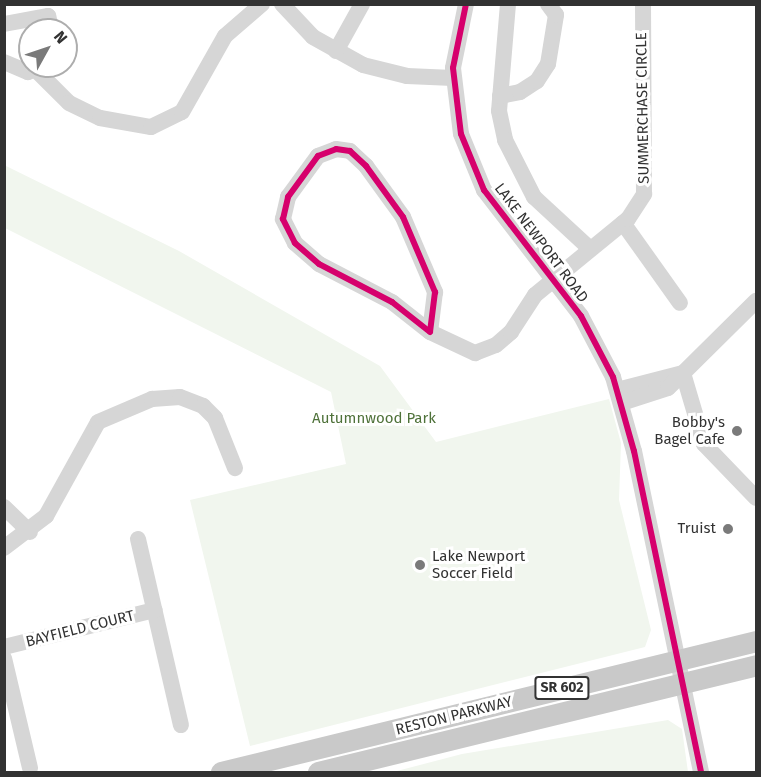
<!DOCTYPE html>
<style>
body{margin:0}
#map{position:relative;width:761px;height:777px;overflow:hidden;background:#fff;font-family:"Fira Sans",sans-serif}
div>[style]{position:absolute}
.green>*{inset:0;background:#f1f6ee}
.minor>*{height:16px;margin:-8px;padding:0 8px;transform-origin:8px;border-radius:8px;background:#d6d6d6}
.major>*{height:21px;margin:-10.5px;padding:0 10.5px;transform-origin:10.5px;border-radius:10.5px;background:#c9c9c9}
.cycleway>*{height:6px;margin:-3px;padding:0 3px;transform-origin:3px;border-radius:3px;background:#d6006c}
.dots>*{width:16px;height:16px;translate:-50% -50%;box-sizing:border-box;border:3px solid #fff;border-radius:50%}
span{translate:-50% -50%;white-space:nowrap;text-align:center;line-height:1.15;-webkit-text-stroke:6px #fff;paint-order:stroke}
.shield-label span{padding:2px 4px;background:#fff;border:2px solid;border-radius:4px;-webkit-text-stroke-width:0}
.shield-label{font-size:14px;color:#323232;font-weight:700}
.street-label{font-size:15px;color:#323232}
.park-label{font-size:15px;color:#4f723a}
.poi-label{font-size:15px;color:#323232}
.right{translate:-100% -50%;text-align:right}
.left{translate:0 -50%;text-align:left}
.frame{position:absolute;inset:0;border:6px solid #323232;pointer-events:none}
.north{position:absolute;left:18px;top:18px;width:60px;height:60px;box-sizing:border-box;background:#fff;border:2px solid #adadad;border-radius:50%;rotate:50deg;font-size:16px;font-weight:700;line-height:24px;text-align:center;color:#323232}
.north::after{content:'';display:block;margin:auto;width:21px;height:27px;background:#7a7a7a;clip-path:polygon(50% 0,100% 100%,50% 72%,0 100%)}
</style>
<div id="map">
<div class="green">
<i style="clip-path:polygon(4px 165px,179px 251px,380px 366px,436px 442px,609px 399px,621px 443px,619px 500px,651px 630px,645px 647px,250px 746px,190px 500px,346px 464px,331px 392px,5px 228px)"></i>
<i style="clip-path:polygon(668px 720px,682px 729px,688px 772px,393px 772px,462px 754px)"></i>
</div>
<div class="minor">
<i style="left:282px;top:4px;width:45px;rotate:46.8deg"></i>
<i style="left:313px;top:37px;width:57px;rotate:29.2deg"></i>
<i style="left:363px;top:65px;width:45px;rotate:14deg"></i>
<i style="left:407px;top:76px;width:46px;rotate:2.5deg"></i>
<i style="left:466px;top:4px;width:65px;rotate:101.5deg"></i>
<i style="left:453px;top:68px;width:66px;rotate:83.1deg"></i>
<i style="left:461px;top:134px;width:61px;rotate:67.7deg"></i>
<i style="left:484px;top:190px;width:159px;rotate:52.4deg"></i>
<i style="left:581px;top:316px;width:69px;rotate:62.3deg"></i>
<i style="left:613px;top:377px;width:77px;rotate:74.2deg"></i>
<i style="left:634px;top:451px;width:328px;rotate:78.2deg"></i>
<i style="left:508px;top:4px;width:107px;rotate:94.8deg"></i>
<i style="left:499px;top:111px;width:30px;rotate:78deg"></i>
<i style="left:505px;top:140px;width:64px;rotate:63deg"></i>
<i style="left:534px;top:197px;width:75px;rotate:42.8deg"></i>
<i style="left:4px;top:24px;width:45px;rotate:-10.3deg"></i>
<i style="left:48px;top:16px;width:15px;rotate:74deg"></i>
<i style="left:336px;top:51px;width:54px;rotate:-61deg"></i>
<i style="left:4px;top:62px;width:26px;rotate:23deg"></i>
<i style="left:28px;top:72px;width:18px;rotate:-19deg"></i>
<i style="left:39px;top:73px;width:42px;rotate:45deg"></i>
<i style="left:69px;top:103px;width:34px;rotate:26deg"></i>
<i style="left:100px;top:118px;width:52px;rotate:10deg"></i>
<i style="left:151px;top:127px;width:34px;rotate:-26deg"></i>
<i style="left:182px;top:112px;width:87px;rotate:-60.5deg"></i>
<i style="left:225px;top:36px;width:49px;rotate:-40.9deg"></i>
<i style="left:500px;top:96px;width:20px;rotate:-11deg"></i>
<i style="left:520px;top:92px;width:20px;rotate:-33deg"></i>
<i style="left:537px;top:81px;width:20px;rotate:-57deg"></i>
<i style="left:548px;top:64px;width:50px;rotate:-80.7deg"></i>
<i style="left:556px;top:15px;width:14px;rotate:-126deg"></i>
<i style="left:336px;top:149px;width:14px;rotate:8deg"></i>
<i style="left:350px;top:151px;width:22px;rotate:43deg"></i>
<i style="left:366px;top:166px;width:63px;rotate:54deg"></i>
<i style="left:403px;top:217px;width:82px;rotate:66.9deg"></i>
<i style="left:435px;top:292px;width:40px;rotate:97.1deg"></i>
<i style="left:430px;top:332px;width:48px;rotate:-141.7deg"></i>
<i style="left:392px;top:302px;width:82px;rotate:-152.5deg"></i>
<i style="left:319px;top:264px;width:32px;rotate:-139deg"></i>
<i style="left:295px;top:243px;width:27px;rotate:-117deg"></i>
<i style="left:283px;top:219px;width:23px;rotate:-77deg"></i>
<i style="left:288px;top:197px;width:51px;rotate:-53.8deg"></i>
<i style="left:318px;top:156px;width:19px;rotate:-21deg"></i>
<i style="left:623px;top:223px;width:98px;rotate:54.5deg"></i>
<i style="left:430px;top:332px;width:50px;rotate:25deg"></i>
<i style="left:475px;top:353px;width:22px;rotate:-21deg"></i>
<i style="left:496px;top:345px;width:20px;rotate:-41deg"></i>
<i style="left:511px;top:332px;width:44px;rotate:-57deg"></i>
<i style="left:535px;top:295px;width:120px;rotate:-39.3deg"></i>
<i style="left:628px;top:219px;width:30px;rotate:-57deg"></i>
<i style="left:644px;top:194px;width:190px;rotate:-90.3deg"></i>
<i style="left:683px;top:373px;width:74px;rotate:73.5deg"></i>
<i style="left:704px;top:444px;width:75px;rotate:46.1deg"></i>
<i style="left:617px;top:390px;width:68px;rotate:-14.4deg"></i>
<i style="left:622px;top:403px;width:48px;rotate:-18.1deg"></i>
<i style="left:668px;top:388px;width:124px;rotate:-44.7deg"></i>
<i style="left:4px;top:507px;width:36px;rotate:44deg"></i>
<i style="left:138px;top:539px;width:191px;rotate:77deg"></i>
<i style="left:4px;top:548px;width:53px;rotate:-37.3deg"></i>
<i style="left:46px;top:516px;width:107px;rotate:-61deg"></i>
<i style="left:98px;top:422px;width:59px;rotate:-23.1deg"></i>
<i style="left:152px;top:399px;width:28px;rotate:-4deg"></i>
<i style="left:180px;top:397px;width:25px;rotate:21deg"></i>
<i style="left:203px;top:406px;width:17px;rotate:45deg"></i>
<i style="left:215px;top:418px;width:54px;rotate:68.2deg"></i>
<i style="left:4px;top:647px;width:155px;rotate:-13.8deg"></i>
<i style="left:4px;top:658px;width:113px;rotate:76.7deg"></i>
</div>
<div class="major">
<i style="left:221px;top:772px;width:551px;rotate:-13.76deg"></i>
<i style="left:318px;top:772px;width:451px;rotate:-13.7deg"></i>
</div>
<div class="cycleway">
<i style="left:466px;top:4px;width:65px;rotate:101.5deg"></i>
<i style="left:453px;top:68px;width:66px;rotate:83.1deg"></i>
<i style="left:461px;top:134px;width:61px;rotate:67.7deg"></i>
<i style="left:484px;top:190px;width:159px;rotate:52.4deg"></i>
<i style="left:581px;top:316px;width:69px;rotate:62.3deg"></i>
<i style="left:613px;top:377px;width:77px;rotate:74.2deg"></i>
<i style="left:634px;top:451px;width:328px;rotate:78.2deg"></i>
<i style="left:336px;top:149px;width:14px;rotate:8deg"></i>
<i style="left:350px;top:151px;width:22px;rotate:43deg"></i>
<i style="left:366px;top:166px;width:63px;rotate:54deg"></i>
<i style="left:403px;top:217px;width:82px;rotate:66.9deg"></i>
<i style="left:435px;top:292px;width:40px;rotate:97.1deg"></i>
<i style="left:430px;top:332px;width:48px;rotate:-141.7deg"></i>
<i style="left:392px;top:302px;width:82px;rotate:-152.5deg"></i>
<i style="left:319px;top:264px;width:32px;rotate:-139deg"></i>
<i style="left:295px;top:243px;width:27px;rotate:-117deg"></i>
<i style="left:283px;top:219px;width:23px;rotate:-77deg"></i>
<i style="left:288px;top:197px;width:51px;rotate:-53.8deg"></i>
<i style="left:318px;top:156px;width:19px;rotate:-21deg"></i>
</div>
<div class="dots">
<i style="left:737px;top:431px;background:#7a7a7a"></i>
<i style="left:728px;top:529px;background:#7a7a7a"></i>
<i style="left:420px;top:565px;background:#7a7a7a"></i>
</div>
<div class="shield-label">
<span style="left:562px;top:688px">SR 602</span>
</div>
<div class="street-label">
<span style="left:643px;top:108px;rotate:-91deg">SUMMERCHASE CIRCLE</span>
<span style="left:541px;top:243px;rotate:53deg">LAKE NEWPORT ROAD</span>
<span style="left:80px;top:629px;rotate:-14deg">BAYFIELD COURT</span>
<span style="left:454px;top:716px;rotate:-14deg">RESTON PARKWAY</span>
</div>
<div class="park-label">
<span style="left:374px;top:419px">Autumnwood Park</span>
</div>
<div class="poi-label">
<span class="right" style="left:725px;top:431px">Bobby's<br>Bagel Cafe</span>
<span class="right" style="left:716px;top:529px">Truist</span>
<span class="left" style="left:432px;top:565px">Lake Newport<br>Soccer Field</span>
</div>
<div class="frame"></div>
<div class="north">N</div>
</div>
